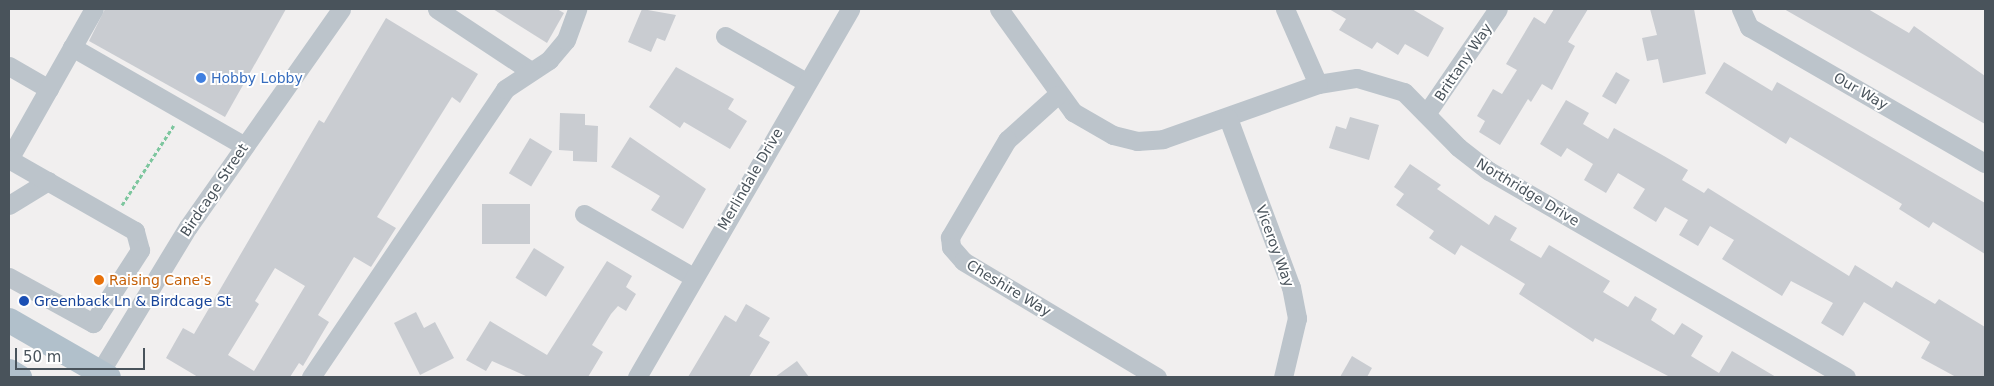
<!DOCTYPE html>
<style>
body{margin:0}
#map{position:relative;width:1994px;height:386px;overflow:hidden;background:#f1efef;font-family:"DejaVu Sans",sans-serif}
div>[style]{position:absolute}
.building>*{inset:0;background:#c9ccd1;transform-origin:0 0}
.path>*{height:3px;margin-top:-1.5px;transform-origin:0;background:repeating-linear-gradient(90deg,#7dc69e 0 4px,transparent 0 6.5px)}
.minor>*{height:19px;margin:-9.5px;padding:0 9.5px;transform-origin:9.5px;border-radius:9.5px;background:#bcc4cb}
.major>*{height:25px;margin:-12.5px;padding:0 12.5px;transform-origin:12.5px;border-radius:12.5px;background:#b1c0cb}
.dots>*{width:14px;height:14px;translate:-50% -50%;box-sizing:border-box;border:2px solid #fff;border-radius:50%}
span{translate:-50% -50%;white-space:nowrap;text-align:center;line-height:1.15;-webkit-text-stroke:4px #fff;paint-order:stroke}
.street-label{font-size:14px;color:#49535b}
.shop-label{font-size:14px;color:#366cbe}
.left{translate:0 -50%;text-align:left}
.food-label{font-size:14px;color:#c56008}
.transit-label{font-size:14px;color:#164399}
.frame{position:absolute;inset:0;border:10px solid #49535b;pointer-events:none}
.scale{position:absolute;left:15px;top:348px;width:130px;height:22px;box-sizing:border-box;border:2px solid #49535b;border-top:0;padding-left:6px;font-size:15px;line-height:18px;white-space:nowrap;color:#49535b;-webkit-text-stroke:4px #fff;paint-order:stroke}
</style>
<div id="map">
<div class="building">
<i style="clip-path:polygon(105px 9px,286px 9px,225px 117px,89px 41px)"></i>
<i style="clip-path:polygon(493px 9px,557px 9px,564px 13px,547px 43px)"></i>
<i style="clip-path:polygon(642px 9px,676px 15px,665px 41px,657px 38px,651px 52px,628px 42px)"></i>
<i style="clip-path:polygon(1329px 9px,1412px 9px,1444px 28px,1428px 57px,1405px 44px,1398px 55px,1377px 42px,1372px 49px,1339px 30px,1346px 19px)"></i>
<i style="clip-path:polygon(1554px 9px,1588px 9px,1568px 42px,1575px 46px,1552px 90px,1542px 84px,1531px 102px,1528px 99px,1500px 145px,1479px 132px,1485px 121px,1477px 116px,1493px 89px,1502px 94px,1517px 70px,1506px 64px,1534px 17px,1545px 24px)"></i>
<i style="clip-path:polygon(1650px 9px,1694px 9px,1706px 74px,1663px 83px,1658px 59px,1647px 61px,1642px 38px,1657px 35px)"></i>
<i style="clip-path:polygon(1784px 9px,1868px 9px,1909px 33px,1914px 26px,1985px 76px,1985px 124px)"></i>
<i style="clip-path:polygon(evenodd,386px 18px,478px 74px,460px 103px,452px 97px,377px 217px,396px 228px,371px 267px,354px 257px,318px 315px,329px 322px,303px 366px,299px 363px,290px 377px,198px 377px,166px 358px,183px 328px,194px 334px,319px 120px,324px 123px,386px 18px,275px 268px,305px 286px,254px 371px,228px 355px,259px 304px,255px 301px,275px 268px)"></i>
<i style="clip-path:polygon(1724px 62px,1772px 91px,1777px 82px,1985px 203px,1985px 254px,1933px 222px,1929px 228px,1899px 209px,1902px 204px,1790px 137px,1786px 144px,1705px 93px)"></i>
<i style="clip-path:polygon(676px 67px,734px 99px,728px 109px,747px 121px,730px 149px,684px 122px,680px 128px,649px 107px)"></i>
<i style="left:1616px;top:72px;width:16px;height:28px;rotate:30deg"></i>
<i style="clip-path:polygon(1566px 100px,1589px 113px,1583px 124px,1608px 139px,1614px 128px,1664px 156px,1688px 170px,1682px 180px,1704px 193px,1708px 188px,1849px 276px,1855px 265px,1892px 288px,1896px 281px,1935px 304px,1939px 299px,1985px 327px,1985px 377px,1956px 377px,1921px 358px,1930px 342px,1864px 302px,1843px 336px,1821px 323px,1833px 303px,1791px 281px,1782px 296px,1722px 259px,1734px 240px,1710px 226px,1698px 246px,1679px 235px,1688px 220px,1665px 207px,1656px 222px,1633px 208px,1645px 189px,1618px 173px,1606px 193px,1584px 180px,1593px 164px,1567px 148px,1561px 157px,1540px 144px)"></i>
<i style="clip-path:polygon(560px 113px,585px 114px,585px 125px,598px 126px,597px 162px,573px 161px,573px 151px,559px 150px)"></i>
<i style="clip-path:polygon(1350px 117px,1379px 125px,1369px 160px,1329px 148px,1336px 126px,1346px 129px)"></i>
<i style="clip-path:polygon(630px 137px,706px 189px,683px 229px,651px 210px,660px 196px,611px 167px)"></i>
<i style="left:530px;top:138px;width:26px;height:41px;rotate:31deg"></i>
<i style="clip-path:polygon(1410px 164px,1441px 185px,1437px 189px,1489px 225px,1495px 215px,1517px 228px,1510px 240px,1541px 258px,1549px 245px,1610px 281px,1603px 292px,1628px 307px,1635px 296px,1657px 309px,1651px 320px,1674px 335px,1682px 323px,1703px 336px,1691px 356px,1719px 373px,1732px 351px,1776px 377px,1670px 377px,1595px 338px,1593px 342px,1519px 294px,1525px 284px,1461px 245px,1455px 255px,1429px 238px,1434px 231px,1396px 205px,1404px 194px,1394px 187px)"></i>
<i style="left:482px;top:204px;width:48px;height:40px"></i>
<i style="left:534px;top:248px;width:36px;height:35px;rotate:32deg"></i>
<i style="clip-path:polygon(607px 261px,632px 276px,626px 287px,636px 294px,626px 311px,618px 306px,611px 314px,592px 345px,603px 352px,588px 377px,528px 377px,492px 361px,486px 371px,466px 360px,490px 321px,547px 355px)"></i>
<i style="clip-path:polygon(746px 304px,770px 318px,759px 336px,770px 342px,749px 377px,688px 377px,725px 315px,736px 322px)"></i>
<i style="clip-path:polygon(416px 312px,424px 328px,435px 322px,454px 358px,420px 375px,394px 323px)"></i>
<i style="clip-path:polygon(1352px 356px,1372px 368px,1367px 377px,1340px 377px)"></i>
<i style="clip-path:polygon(797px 361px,809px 377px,775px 377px)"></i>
</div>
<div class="path">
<i style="left:122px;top:205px;width:95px;rotate:-57deg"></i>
</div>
<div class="minor">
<i style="left:437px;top:9px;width:110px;rotate:33.5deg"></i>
<i style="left:999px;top:9px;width:127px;rotate:54.3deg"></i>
<i style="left:1073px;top:112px;width:46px;rotate:29.9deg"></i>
<i style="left:1113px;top:135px;width:25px;rotate:14deg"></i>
<i style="left:1137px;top:141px;width:26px;rotate:-4deg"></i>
<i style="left:1163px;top:139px;width:164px;rotate:-19.5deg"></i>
<i style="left:1318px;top:84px;width:39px;rotate:-9deg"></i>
<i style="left:1357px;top:78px;width:49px;rotate:16.6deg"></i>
<i style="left:1404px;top:92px;width:77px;rotate:45.5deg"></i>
<i style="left:1458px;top:147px;width:39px;rotate:38deg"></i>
<i style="left:1489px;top:171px;width:412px;rotate:30deg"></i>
<i style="left:1285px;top:9px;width:82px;rotate:66.3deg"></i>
<i style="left:1741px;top:9px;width:20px;rotate:66deg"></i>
<i style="left:1749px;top:27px;width:272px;rotate:30deg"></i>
<i style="left:725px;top:36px;width:93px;rotate:29.6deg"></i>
<i style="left:72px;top:47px;width:199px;rotate:29.8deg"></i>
<i style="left:9px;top:66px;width:46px;rotate:29.9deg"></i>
<i style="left:1057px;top:95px;width:67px;rotate:138deg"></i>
<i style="left:1007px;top:140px;width:113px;rotate:120.4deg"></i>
<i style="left:950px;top:237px;width:10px;rotate:84deg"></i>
<i style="left:951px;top:247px;width:18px;rotate:49deg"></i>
<i style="left:963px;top:261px;width:226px;rotate:30.9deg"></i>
<i style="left:1426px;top:114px;width:127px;rotate:-55.6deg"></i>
<i style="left:1228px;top:118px;width:180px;rotate:69.6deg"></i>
<i style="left:1291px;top:287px;width:32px;rotate:79deg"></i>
<i style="left:1297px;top:318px;width:61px;rotate:103.3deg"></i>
<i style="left:9px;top:159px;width:172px;rotate:-60.5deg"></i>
<i style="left:9px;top:205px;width:46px;rotate:-31.6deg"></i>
<i style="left:584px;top:214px;width:126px;rotate:30deg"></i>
<i style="left:9px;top:277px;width:96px;rotate:28.7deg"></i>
<i style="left:93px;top:323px;width:87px;rotate:-57.2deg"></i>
<i style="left:140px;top:250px;width:20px;rotate:-105deg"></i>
<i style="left:135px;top:231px;width:145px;rotate:-150.3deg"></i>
<i style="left:97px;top:377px;width:175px;rotate:-58.8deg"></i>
<i style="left:188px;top:227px;width:266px;rotate:-54.9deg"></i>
<i style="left:311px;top:377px;width:347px;rotate:-56deg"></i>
<i style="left:505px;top:89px;width:53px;rotate:-33.4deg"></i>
<i style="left:549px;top:60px;width:26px;rotate:-50deg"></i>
<i style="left:566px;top:40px;width:33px;rotate:-70deg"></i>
<i style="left:637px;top:377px;width:425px;rotate:-59.9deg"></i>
</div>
<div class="major">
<i style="left:9px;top:320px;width:114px;rotate:29.9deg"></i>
<i style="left:9px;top:371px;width:12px;rotate:31deg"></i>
</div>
<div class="dots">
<i style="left:201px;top:78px;background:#3f7fe0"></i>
<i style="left:99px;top:280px;background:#e8710a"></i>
<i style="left:24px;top:301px;background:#1a4fb4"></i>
</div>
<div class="street-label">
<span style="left:1463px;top:62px;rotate:-56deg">Brittany Way</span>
<span style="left:1861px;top:91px;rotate:30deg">Our Way</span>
<span style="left:750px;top:179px;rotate:-60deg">Merlindale Drive</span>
<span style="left:214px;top:190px;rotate:-56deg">Birdcage Street</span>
<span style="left:1528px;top:192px;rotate:31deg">Northridge Drive</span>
<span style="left:1275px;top:246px;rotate:70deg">Viceroy Way</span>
<span style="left:1009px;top:288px;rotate:31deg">Cheshire Way</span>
</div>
<div class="shop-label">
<span class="left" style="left:211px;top:78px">Hobby Lobby</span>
</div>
<div class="food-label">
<span class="left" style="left:109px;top:280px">Raising Cane's</span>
</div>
<div class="transit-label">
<span class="left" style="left:34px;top:301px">Greenback Ln &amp; Birdcage St</span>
</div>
<div class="frame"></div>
<div class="scale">50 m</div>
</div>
